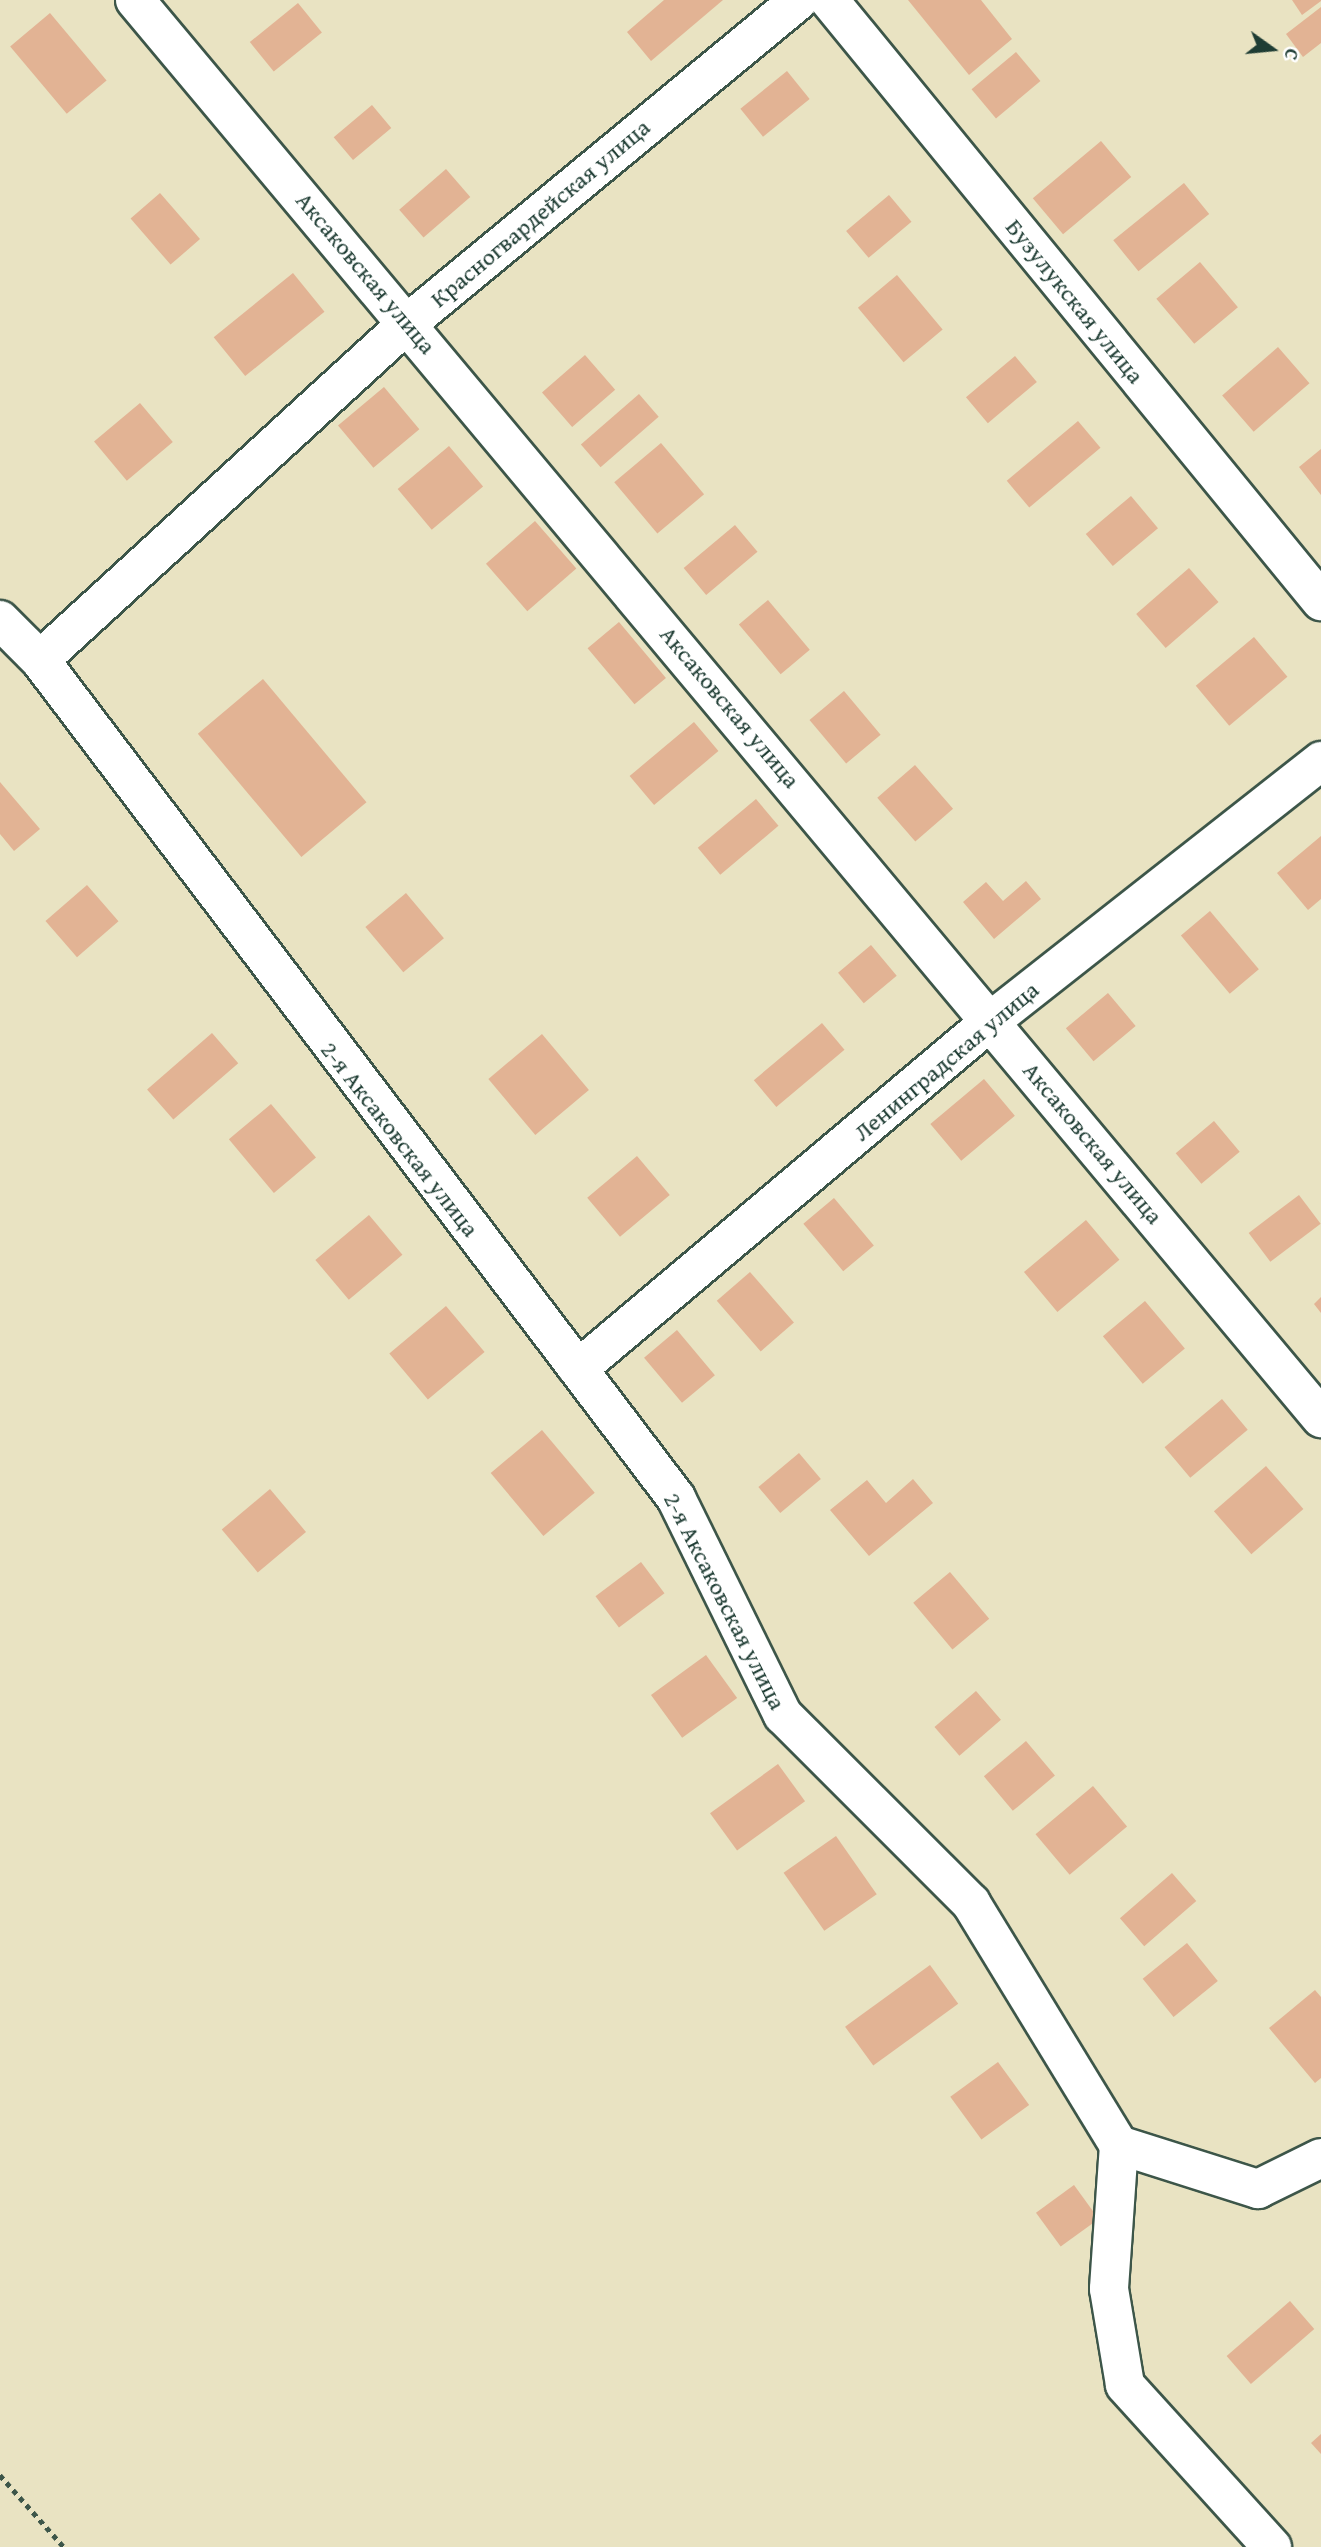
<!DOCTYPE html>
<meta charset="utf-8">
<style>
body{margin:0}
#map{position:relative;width:1321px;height:2547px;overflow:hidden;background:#e9e3c2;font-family:"Gentium Book Plus",serif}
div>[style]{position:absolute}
.building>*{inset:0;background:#e2b394;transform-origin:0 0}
.path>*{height:4.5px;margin-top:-2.25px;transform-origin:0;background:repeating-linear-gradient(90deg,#3d5649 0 5px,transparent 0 10px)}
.roads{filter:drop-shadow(2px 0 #3d5649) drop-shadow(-2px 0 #3d5649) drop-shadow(0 2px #3d5649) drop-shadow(0 -2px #3d5649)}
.minor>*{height:38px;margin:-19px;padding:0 19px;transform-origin:19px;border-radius:19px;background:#fff}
span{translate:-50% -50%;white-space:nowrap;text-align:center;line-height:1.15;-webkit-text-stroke:5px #fff;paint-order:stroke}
.street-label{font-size:24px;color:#1f3d34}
.north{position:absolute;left:1237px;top:14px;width:70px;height:70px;-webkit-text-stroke:5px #fff;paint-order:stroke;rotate:105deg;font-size:19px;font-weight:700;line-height:28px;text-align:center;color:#1f3d34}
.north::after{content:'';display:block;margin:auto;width:24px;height:32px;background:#1f3d34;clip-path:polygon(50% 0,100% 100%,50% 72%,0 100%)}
</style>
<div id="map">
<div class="building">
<i style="clip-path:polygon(664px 0,723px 0,651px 61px,627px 32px)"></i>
<i style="clip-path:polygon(908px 0,981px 0,1012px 39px,969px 75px)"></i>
<i style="clip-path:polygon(1292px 0,1321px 0,1321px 1px,1302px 15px)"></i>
<i style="left:298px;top:3px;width:38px;height:62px;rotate:51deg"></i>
<i style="clip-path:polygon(1321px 7px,1321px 43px,1303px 57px,1286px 34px)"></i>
<i style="left:50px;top:13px;width:88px;height:52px;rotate:50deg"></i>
<i style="left:1016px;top:52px;width:38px;height:58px;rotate:50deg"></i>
<i style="left:787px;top:71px;width:36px;height:60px;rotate:51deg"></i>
<i style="left:372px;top:105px;width:30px;height:50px;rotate:50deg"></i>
<i style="left:1101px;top:141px;width:47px;height:89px;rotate:50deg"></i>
<i style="left:446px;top:169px;width:37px;height:62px;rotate:49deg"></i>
<i style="left:1184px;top:183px;width:40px;height:91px;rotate:51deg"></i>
<i style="left:160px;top:193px;width:61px;height:39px;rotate:49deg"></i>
<i style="left:889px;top:195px;width:35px;height:56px;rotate:50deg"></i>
<i style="left:1200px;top:262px;width:59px;height:57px;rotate:50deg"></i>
<i style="left:293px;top:273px;width:50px;height:102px;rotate:51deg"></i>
<i style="left:897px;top:275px;width:71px;height:51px;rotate:50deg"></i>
<i style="left:1278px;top:347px;width:48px;height:74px;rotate:49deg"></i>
<i style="left:585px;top:355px;width:46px;height:57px;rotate:49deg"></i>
<i style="left:1015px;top:356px;width:34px;height:64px;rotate:50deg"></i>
<i style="left:384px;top:387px;width:55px;height:60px;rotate:50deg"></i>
<i style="left:639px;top:394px;width:30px;height:77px;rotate:49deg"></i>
<i style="left:140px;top:403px;width:51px;height:60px;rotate:50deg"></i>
<i style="left:1078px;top:421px;width:35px;height:93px;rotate:50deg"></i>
<i style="left:661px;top:443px;width:67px;height:61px;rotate:50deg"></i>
<i style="left:449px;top:446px;width:53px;height:67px;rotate:50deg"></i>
<i style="clip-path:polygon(1321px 449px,1321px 495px,1299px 467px)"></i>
<i style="left:1131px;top:496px;width:42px;height:59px;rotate:50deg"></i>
<i style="left:535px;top:521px;width:63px;height:65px;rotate:49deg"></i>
<i style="left:735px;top:525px;width:35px;height:67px;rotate:50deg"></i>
<i style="left:1189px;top:568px;width:45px;height:70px;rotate:49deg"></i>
<i style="left:768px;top:600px;width:65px;height:38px;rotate:50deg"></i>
<i style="left:619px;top:622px;width:73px;height:41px;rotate:50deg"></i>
<i style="left:1254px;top:637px;width:52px;height:76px;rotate:50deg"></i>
<i style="left:263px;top:679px;width:161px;height:85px;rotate:50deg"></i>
<i style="left:844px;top:691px;width:57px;height:45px;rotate:50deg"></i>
<i style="left:694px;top:722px;width:38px;height:84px;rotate:50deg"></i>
<i style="left:915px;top:765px;width:58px;height:50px;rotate:49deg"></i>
<i style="clip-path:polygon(0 782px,40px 829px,14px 851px,0 834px)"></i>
<i style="left:756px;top:799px;width:35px;height:76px;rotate:50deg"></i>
<i style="clip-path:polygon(1321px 836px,1321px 899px,1308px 910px,1277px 873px)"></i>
<i style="clip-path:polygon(1026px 881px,1041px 899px,994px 939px,963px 902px,986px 882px,1003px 901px)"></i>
<i style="left:87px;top:885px;width:48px;height:55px;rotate:49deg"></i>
<i style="left:406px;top:893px;width:59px;height:53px;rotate:50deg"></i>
<i style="left:1210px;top:911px;width:76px;height:38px;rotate:50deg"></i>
<i style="left:871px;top:945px;width:40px;height:43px;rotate:50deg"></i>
<i style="left:1108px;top:993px;width:43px;height:55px;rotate:50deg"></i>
<i style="left:822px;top:1023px;width:35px;height:89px;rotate:50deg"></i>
<i style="left:212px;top:1033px;width:40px;height:86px;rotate:49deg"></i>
<i style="left:542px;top:1034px;width:73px;height:70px;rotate:50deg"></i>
<i style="left:984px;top:1079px;width:48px;height:70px;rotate:50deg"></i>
<i style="left:271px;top:1104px;width:70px;height:55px;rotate:50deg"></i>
<i style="left:1214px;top:1121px;width:40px;height:50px;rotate:50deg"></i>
<i style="left:637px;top:1156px;width:51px;height:65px;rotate:50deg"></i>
<i style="left:1299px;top:1195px;width:36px;height:63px;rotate:53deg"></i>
<i style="left:834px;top:1198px;width:62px;height:40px;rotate:50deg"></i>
<i style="left:369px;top:1215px;width:52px;height:70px;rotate:50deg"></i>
<i style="left:1086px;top:1220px;width:52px;height:81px;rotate:50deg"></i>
<i style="left:750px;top:1272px;width:67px;height:44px;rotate:49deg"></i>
<i style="clip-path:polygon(1321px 1297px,1321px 1313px,1314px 1304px)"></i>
<i style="left:1145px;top:1301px;width:62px;height:55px;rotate:50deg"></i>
<i style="left:446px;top:1306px;width:60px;height:74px;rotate:50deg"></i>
<i style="left:677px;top:1330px;width:59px;height:43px;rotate:50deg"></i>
<i style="left:1222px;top:1399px;width:40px;height:75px;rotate:50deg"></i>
<i style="left:542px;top:1430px;width:82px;height:67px;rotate:50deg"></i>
<i style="left:799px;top:1453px;width:34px;height:53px;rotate:50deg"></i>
<i style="left:1266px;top:1466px;width:57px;height:69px;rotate:49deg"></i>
<i style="clip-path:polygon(913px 1479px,933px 1503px,869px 1556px,830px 1510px,867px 1480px,886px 1503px)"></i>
<i style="left:270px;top:1489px;width:56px;height:63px;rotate:50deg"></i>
<i style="left:641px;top:1562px;width:39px;height:57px;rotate:53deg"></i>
<i style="left:950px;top:1572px;width:61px;height:48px;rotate:50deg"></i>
<i style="left:706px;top:1655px;width:53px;height:68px;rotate:54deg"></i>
<i style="left:976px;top:1691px;width:38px;height:55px;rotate:49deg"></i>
<i style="left:1026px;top:1741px;width:45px;height:55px;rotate:50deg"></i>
<i style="left:778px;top:1764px;width:46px;height:84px;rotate:54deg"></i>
<i style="left:1093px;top:1786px;width:53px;height:75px;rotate:50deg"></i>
<i style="left:836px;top:1836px;width:71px;height:64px;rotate:55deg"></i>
<i style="left:1172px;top:1873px;width:37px;height:69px;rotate:49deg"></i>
<i style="left:1187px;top:1943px;width:49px;height:57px;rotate:51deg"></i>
<i style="left:930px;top:1965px;width:48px;height:105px;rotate:54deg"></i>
<i style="clip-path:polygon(1315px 1990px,1321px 1997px,1321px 2078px,1315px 2083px,1269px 2028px)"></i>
<i style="left:998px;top:2062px;width:53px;height:59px;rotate:54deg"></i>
<i style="left:1074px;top:2185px;width:42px;height:47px;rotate:54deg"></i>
<i style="left:1290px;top:2301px;width:37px;height:84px;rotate:49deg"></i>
<i style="clip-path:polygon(1321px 2434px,1321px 2454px,1311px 2443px)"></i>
</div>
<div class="path">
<i style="left:0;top:2475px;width:96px;rotate:48.4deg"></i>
</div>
<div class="roads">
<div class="minor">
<i style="left:135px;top:0;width:1849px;rotate:50.09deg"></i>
<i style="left:829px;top:0;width:777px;rotate:50.7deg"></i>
<i style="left:0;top:620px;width:57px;rotate:45deg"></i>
<i style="left:40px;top:660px;width:1052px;rotate:52.8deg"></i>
<i style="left:676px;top:1498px;width:242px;rotate:63.8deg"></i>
<i style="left:783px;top:1715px;width:266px;rotate:45deg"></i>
<i style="left:971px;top:1903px;width:284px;rotate:58.6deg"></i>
<i style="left:1119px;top:2145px;width:144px;rotate:94deg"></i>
<i style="left:1109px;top:2289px;width:97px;rotate:80.5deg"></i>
<i style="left:1125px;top:2385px;width:219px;rotate:47.8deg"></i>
<i style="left:40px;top:660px;width:499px;rotate:-42.5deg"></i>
<i style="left:408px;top:323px;width:507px;rotate:-39.56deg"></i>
<i style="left:578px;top:1369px;width:541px;rotate:-40.13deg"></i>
<i style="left:992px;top:1020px;width:419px;rotate:-38.2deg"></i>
<i style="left:1119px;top:2145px;width:146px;rotate:17.6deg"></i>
<i style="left:1258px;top:2189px;width:70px;rotate:-26.2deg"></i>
</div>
</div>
<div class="street-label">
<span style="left:540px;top:213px;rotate:-40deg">Красногвардейская улица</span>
<span style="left:366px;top:273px;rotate:50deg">Аксаковская улица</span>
<span style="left:1075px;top:301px;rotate:51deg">Бузулукская улица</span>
<span style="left:730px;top:707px;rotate:50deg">Аксаковская улица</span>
<span style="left:946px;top:1061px;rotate:-40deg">Ленинградская улица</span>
<span style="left:400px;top:1139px;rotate:52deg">2-я Аксаковская улица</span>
<span style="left:1093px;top:1143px;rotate:50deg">Аксаковская улица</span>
<span style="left:725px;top:1601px;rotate:63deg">2-я Аксаковская улица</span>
</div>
<div class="north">С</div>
</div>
